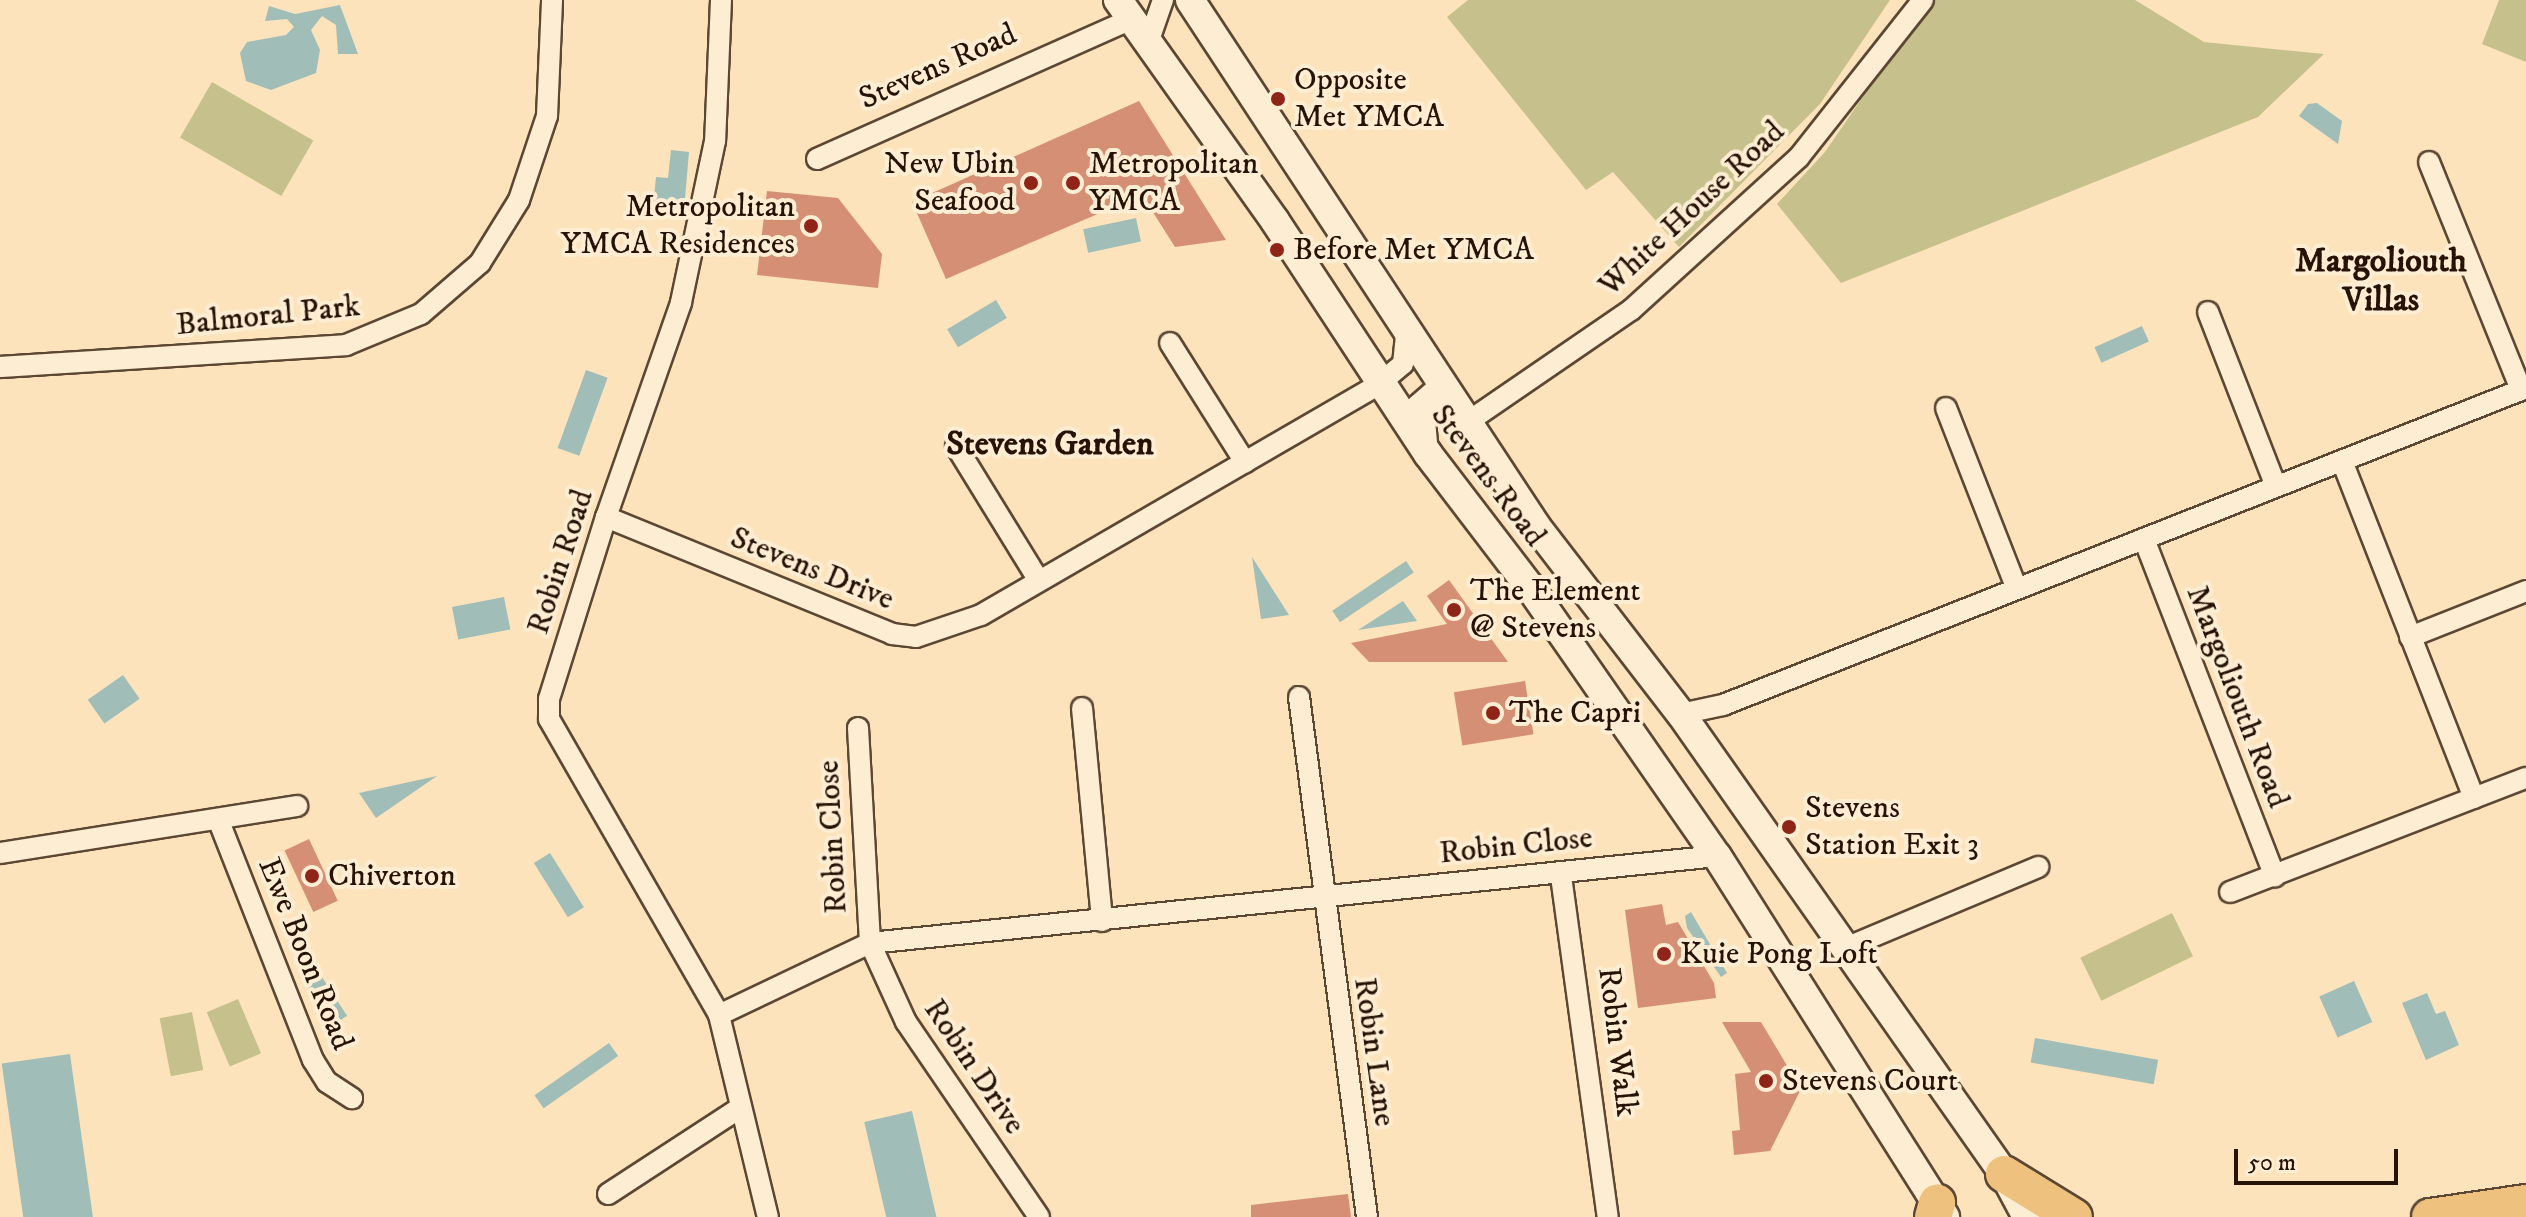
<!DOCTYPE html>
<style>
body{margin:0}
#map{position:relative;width:2526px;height:1217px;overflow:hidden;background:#fce3bc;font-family:"IM FELL DW Pica",serif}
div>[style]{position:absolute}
.green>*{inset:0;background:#c6c18c;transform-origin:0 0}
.water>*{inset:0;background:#a1bdb8;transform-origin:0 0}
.building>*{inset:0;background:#d58f75;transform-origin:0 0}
.roads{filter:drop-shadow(2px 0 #5c4733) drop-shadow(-2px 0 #5c4733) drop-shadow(0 2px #5c4733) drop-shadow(0 -2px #5c4733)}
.street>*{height:20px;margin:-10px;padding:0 10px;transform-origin:10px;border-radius:10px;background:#fdedd3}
.secondary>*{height:28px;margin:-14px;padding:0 14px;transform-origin:14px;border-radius:14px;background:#fdedd3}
.highway>*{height:36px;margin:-18px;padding:0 18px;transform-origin:18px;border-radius:18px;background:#eec27e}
.dots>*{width:22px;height:22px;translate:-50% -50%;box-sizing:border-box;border:4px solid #fdedd3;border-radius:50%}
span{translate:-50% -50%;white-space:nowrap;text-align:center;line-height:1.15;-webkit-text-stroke:8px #fdedd3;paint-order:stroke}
.street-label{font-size:32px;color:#261305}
.poi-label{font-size:32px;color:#261305}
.left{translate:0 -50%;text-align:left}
.right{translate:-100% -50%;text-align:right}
.neighbourhood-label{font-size:34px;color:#261305;font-weight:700}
.scale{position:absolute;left:2234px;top:1149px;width:164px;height:36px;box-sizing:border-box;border:4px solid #261305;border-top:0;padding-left:10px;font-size:24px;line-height:28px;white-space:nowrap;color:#261305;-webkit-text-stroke:6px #fdedd3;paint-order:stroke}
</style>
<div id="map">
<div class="green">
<i style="clip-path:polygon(1468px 0,1890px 0,1820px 104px,1679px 247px,1613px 172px,1586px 190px,1447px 17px)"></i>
<i style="clip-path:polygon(1929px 0,2135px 0,2204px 42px,2324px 54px,2258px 117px,1841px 283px,1777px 204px,1825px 152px)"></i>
<i style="clip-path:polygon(2499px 0,2526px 0,2526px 62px,2482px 44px)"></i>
<i style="left:212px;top:82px;width:117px;height:64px;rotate:30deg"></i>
<i style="left:2172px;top:913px;width:48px;height:102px;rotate:64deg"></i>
<i style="left:238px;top:999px;width:59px;height:34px;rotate:67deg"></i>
<i style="left:192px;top:1012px;width:59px;height:33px;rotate:79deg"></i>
</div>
<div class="water">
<i style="clip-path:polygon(340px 5px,358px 54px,338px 54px,336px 25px,322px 16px,311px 30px,320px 50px,316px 73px,271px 90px,246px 81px,240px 53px,247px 42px,286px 35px,294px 27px,287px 19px,265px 21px,269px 6px,295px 14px)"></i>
<i style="clip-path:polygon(2317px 103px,2342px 121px,2338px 144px,2299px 116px,2308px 104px)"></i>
<i style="clip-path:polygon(671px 150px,689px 152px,684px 210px,653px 207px,656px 177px,668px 178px)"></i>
<i style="left:1136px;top:218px;width:24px;height:54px;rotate:78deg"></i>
<i style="left:996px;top:300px;width:21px;height:57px;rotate:59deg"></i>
<i style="left:2142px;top:326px;width:17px;height:52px;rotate:66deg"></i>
<i style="left:586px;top:370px;width:23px;height:83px;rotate:20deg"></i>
<i style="clip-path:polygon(1252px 557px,1289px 615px,1261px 619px)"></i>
<i style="left:1406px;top:561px;width:14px;height:89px;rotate:56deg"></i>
<i style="left:504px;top:597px;width:33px;height:53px;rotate:79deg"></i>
<i style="clip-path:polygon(1403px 601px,1417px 621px,1358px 630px)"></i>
<i style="left:123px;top:675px;width:29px;height:43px;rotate:55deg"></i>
<i style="clip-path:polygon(437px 776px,376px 818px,359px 793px)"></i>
<i style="left:550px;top:853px;width:64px;height:19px;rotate:58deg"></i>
<i style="clip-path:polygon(1691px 912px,1727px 973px,1721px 977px,1687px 928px,1685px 916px)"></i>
<i style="left:316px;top:968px;width:57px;height:17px;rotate:57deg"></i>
<i style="left:2354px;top:981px;width:45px;height:38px;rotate:66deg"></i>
<i style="clip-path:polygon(2427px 993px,2436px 1014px,2445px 1011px,2459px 1045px,2426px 1060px,2402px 1003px)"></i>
<i style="left:2035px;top:1038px;width:125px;height:25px;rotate:10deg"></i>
<i style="left:609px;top:1043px;width:16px;height:91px;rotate:55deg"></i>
<i style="left:70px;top:1054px;width:165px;height:69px;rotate:82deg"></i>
<i style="left:912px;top:1111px;width:109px;height:49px;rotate:77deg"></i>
</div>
<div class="building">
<i style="clip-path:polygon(1139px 101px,1226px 240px,1175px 247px,1142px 195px,946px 279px,912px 202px)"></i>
<i style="clip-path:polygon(767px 191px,838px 198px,882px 254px,878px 288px,757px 275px)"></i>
<i style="clip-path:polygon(1449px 580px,1508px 662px,1369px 662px,1351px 643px,1447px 624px,1427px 596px)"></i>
<i style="left:1525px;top:681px;width:54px;height:72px;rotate:81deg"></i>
<i style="left:309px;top:839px;width:68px;height:27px;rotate:65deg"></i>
<i style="clip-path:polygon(1662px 904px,1666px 925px,1678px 922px,1714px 983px,1716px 998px,1638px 1008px,1625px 910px)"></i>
<i style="clip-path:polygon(1722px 1022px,1761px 1022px,1801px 1089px,1770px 1151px,1734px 1155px,1732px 1131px,1740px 1130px,1735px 1074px,1751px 1072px)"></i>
<i style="clip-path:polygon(1348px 1194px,1351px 1217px,1251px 1217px,1251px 1205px)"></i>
</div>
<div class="roads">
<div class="street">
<i style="left:721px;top:0;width:141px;rotate:92.4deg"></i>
<i style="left:715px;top:141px;width:166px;rotate:101.9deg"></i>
<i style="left:681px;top:303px;width:227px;rotate:109.3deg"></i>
<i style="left:606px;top:517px;width:191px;rotate:107.4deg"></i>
<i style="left:549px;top:699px;width:20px;rotate:90deg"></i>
<i style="left:549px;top:719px;width:341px;rotate:60.1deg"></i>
<i style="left:719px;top:1015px;width:208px;rotate:76.4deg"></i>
<i style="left:1148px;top:43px;width:46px;rotate:-70.8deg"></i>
<i style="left:817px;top:159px;width:344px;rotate:-24deg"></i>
<i style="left:2429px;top:162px;width:246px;rotate:68deg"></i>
<i style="left:2208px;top:312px;width:187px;rotate:68.7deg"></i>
<i style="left:1170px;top:343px;width:141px;rotate:57.8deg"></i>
<i style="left:0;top:367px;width:347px;rotate:-3.6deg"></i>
<i style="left:346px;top:345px;width:81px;rotate:-22.5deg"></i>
<i style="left:421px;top:314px;width:78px;rotate:-40.8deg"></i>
<i style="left:480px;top:263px;width:74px;rotate:-58.2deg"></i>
<i style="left:519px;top:200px;width:89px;rotate:-71.6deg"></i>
<i style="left:547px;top:116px;width:116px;rotate:-87.5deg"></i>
<i style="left:1946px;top:408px;width:192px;rotate:68.6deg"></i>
<i style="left:1466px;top:423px;width:200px;rotate:-34.4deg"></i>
<i style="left:1631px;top:310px;width:227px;rotate:-42.3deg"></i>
<i style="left:1799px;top:157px;width:200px;rotate:-51.7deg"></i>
<i style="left:956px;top:446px;width:158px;rotate:58.4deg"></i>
<i style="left:2342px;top:461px;width:362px;rotate:68.6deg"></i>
<i style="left:606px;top:517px;width:309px;rotate:22.2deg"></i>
<i style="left:892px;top:634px;width:24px;rotate:7deg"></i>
<i style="left:916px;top:637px;width:69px;rotate:-18.7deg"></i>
<i style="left:981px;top:615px;width:460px;rotate:-30.1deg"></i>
<i style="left:1379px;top:384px;width:31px;rotate:-40deg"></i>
<i style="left:1403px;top:364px;width:30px;rotate:-84deg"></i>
<i style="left:2144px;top:539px;width:362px;rotate:68.8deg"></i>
<i style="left:2410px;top:637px;width:125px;rotate:-21.6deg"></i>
<i style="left:1299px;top:697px;width:524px;rotate:82.55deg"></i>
<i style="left:1082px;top:708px;width:214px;rotate:84.6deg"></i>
<i style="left:1681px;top:714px;width:43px;rotate:-12.1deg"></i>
<i style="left:1723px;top:705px;width:863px;rotate:-21.54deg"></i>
<i style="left:858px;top:728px;width:215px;rotate:86.8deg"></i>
<i style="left:870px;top:943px;width:87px;rotate:65.5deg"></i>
<i style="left:906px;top:1022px;width:236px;rotate:55.7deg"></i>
<i style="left:218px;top:819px;width:259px;rotate:68.5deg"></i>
<i style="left:313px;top:1060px;width:26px;rotate:58deg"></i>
<i style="left:327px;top:1082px;width:30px;rotate:33deg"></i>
<i style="left:0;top:853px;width:301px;rotate:-9deg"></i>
<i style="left:1561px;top:876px;width:344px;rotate:82.2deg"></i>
<i style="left:2230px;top:892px;width:317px;rotate:-21.1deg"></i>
<i style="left:1843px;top:949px;width:212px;rotate:-22.8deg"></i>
<i style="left:719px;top:1015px;width:167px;rotate:-25.5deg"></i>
<i style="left:870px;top:943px;width:851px;rotate:-5.86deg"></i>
<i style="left:608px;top:1194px;width:158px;rotate:-33.1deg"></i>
</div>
<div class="secondary">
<i style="left:1118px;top:0;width:271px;rotate:54.6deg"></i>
<i style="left:1275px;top:221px;width:279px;rotate:56.7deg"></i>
<i style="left:1428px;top:454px;width:166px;rotate:52.6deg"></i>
<i style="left:1529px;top:586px;width:329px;rotate:55.2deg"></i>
<i style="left:1717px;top:856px;width:427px;rotate:57.7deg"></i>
<i style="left:1190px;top:0;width:630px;rotate:56.66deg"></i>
<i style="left:1536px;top:526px;width:237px;rotate:52.4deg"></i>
<i style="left:1681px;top:714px;width:562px;rotate:54.92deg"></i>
<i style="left:2004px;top:1174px;width:49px;rotate:61.9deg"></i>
<i style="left:1423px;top:443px;width:35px;rotate:-95deg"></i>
<i style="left:1420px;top:408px;width:30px;rotate:-41deg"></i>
</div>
<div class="highway">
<i style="left:2004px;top:1174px;width:82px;rotate:31.6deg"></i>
<i style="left:1933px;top:1217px;width:15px;rotate:-74deg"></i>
<i style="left:2430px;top:1217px;width:97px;rotate:-8.3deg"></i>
</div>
</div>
<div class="dots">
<i style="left:1278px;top:99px;background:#8f2418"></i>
<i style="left:1031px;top:183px;background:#8f2418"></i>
<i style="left:1073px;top:183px;background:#8f2418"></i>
<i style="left:811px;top:226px;background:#8f2418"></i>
<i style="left:1277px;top:250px;background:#8f2418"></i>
<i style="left:1454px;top:610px;background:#8f2418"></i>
<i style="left:1493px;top:713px;background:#8f2418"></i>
<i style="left:1789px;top:827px;background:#8f2418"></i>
<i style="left:312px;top:876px;background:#8f2418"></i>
<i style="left:1664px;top:954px;background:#8f2418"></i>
<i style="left:1766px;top:1081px;background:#8f2418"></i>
</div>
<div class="street-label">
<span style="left:938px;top:67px;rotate:-24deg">Stevens Road</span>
<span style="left:1692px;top:209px;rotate:-43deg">White House Road</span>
<span style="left:268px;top:316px;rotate:-6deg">Balmoral Park</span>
<span style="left:1488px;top:476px;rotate:53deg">Stevens Road</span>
<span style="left:561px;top:562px;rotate:-72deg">Robin Road</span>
<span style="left:812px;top:569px;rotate:22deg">Stevens Drive</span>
<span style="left:2237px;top:697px;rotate:69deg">Margoliouth Road</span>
<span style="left:833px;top:837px;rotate:-93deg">Robin Close</span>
<span style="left:1516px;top:846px;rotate:-6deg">Robin Close</span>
<span style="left:305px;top:954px;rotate:68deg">Ewe Boon Road</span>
<span style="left:1617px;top:1042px;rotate:83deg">Robin Walk</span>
<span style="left:1374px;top:1052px;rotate:82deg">Robin Lane</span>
<span style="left:974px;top:1067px;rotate:56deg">Robin Drive</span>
</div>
<div class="poi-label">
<span class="left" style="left:1294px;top:99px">Opposite<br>Met YMCA</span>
<span class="right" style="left:1015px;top:183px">New Ubin<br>Seafood</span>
<span class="left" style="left:1089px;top:183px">Metropolitan<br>YMCA</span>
<span class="right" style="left:795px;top:226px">Metropolitan<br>YMCA Residences</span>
<span class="left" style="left:1293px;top:250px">Before Met YMCA</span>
<span class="left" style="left:1470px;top:610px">The Element<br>@ Stevens</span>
<span class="left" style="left:1509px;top:713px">The Capri</span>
<span class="left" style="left:1805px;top:827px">Stevens<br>Station Exit 3</span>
<span class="left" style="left:328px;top:876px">Chiverton</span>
<span class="left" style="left:1680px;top:954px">Kuie Pong Loft</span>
<span class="left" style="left:1782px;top:1081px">Stevens Court</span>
</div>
<div class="neighbourhood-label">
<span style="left:2381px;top:281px">Margoliouth<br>Villas</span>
<span style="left:1050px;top:445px">Stevens Garden</span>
</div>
<div class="scale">50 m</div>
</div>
